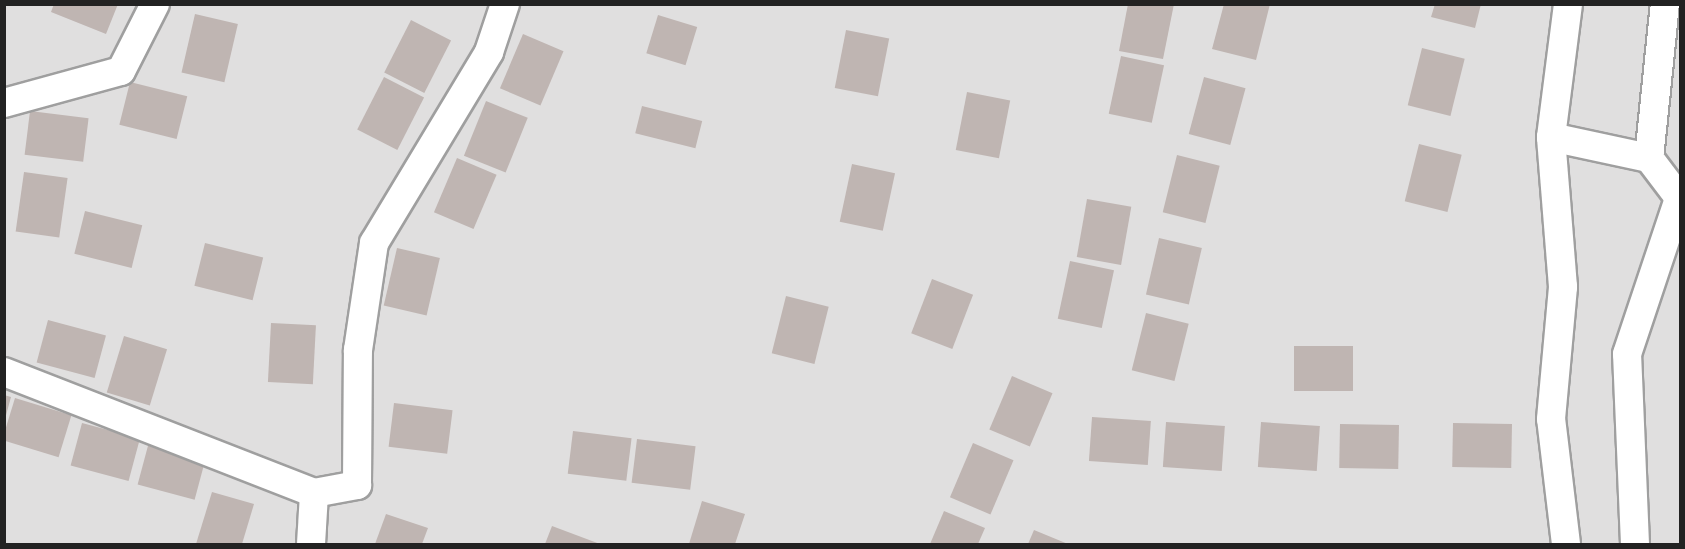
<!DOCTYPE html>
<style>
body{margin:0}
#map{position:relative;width:1685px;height:549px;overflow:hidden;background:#f1ede9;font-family:"Noto Sans",sans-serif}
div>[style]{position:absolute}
.residential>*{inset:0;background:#e0dfdf;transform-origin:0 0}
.building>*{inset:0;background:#bfb5b2;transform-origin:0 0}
.roads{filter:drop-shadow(2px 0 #9f9f9f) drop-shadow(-2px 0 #9f9f9f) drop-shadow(0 2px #9f9f9f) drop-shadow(0 -2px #9f9f9f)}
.minor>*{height:28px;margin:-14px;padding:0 14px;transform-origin:14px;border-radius:14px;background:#fff}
span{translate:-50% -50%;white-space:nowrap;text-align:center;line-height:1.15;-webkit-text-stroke:5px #fff;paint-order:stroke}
.frame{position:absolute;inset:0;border:6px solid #222;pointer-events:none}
</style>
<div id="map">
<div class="residential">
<i style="left:4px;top:5px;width:1676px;height:539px"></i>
</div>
<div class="building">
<i style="clip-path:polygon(54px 4px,118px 4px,106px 34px,51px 12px)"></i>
<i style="clip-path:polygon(1128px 4px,1174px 4px,1163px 59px,1119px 51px)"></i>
<i style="clip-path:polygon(1224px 4px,1270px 4px,1256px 60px,1212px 49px)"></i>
<i style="clip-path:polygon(1435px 4px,1481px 4px,1475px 28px,1431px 17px)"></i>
<i style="left:195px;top:14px;width:44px;height:60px;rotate:13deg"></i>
<i style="left:658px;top:15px;width:41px;height:40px;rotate:17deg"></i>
<i style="left:411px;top:20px;width:45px;height:59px;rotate:27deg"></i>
<i style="left:846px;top:30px;width:44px;height:59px;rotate:11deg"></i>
<i style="left:523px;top:34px;width:44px;height:59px;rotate:23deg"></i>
<i style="left:1422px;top:48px;width:44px;height:59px;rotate:14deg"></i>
<i style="left:1121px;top:56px;width:44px;height:59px;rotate:12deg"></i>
<i style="left:384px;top:77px;width:45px;height:59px;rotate:27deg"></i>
<i style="left:1204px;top:77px;width:43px;height:59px;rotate:15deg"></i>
<i style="left:130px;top:82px;width:59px;height:44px;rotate:14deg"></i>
<i style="left:967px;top:92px;width:44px;height:59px;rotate:11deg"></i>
<i style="left:486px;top:101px;width:45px;height:59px;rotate:22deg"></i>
<i style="left:642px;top:106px;width:62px;height:28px;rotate:14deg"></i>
<i style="left:30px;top:111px;width:59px;height:44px;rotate:7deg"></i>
<i style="left:1419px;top:144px;width:44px;height:59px;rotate:14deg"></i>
<i style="left:1177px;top:155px;width:44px;height:59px;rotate:14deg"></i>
<i style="left:457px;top:158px;width:43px;height:59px;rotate:23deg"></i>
<i style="left:852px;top:164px;width:44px;height:59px;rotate:12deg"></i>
<i style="left:24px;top:172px;width:44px;height:60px;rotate:8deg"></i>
<i style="left:1087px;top:199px;width:45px;height:59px;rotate:10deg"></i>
<i style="left:85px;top:211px;width:59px;height:44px;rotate:14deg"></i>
<i style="left:1159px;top:238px;width:44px;height:58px;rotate:13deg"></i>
<i style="left:205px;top:243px;width:60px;height:44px;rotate:14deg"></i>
<i style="left:397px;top:248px;width:44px;height:59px;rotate:13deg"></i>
<i style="left:1070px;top:261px;width:45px;height:59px;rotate:12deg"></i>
<i style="left:932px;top:279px;width:44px;height:58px;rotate:21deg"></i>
<i style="left:786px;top:296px;width:44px;height:59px;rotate:14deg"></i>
<i style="left:1146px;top:313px;width:44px;height:59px;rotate:14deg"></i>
<i style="left:48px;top:320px;width:60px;height:44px;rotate:15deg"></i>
<i style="left:271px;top:323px;width:45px;height:59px;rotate:3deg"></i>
<i style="left:124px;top:336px;width:45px;height:59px;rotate:17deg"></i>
<i style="left:1294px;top:346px;width:59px;height:45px"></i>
<i style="left:1012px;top:376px;width:44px;height:58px;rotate:23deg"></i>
<i style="clip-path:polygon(4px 395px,11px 397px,5px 419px,4px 419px)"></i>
<i style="left:15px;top:398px;width:59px;height:44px;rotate:17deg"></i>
<i style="left:394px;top:403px;width:59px;height:44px;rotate:7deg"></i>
<i style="left:1092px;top:417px;width:59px;height:44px;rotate:4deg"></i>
<i style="left:1166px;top:422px;width:59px;height:45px;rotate:4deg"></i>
<i style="left:1261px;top:422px;width:59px;height:45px;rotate:4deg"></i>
<i style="left:82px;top:423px;width:60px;height:44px;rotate:15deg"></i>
<i style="left:1453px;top:423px;width:59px;height:44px;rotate:1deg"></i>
<i style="left:1340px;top:424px;width:59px;height:44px;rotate:1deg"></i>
<i style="left:573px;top:431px;width:59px;height:43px;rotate:7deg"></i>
<i style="left:637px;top:439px;width:59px;height:44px;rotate:7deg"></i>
<i style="left:149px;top:442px;width:59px;height:44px;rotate:15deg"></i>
<i style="left:973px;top:443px;width:44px;height:59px;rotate:23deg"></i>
<i style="clip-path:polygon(212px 492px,254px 504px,242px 544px,196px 544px)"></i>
<i style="clip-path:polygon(702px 501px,745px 514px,735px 544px,689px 544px)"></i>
<i style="clip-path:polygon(944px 511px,985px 528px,978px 544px,930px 544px)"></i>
<i style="clip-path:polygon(386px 514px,428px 528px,422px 544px,375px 544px)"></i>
<i style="clip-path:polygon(552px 526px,600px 544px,545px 544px)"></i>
<i style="clip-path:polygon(1034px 530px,1068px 544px,1028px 544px)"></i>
</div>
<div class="roads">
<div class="minor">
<i style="left:4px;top:103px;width:121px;rotate:-15.3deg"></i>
<i style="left:121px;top:71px;width:75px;rotate:-63.1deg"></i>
<i style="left:1551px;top:137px;width:100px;rotate:12.1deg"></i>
<i style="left:1649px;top:158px;width:51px;rotate:52.9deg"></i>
<i style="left:1649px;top:158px;width:155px;rotate:-84.1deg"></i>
<i style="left:4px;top:372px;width:333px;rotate:21.3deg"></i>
<i style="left:314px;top:493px;width:44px;rotate:-10.5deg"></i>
<i style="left:357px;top:485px;width:135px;rotate:-89.6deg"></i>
<i style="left:358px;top:350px;width:108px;rotate:-81.5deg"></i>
<i style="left:374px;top:243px;width:223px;rotate:-58.9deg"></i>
<i style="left:489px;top:52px;width:51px;rotate:-71.6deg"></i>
<i style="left:311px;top:544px;width:51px;rotate:-86.6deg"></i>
<i style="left:1566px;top:544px;width:126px;rotate:-96.8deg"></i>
<i style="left:1551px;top:419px;width:133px;rotate:-84.8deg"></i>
<i style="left:1563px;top:287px;width:150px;rotate:-94.6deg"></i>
<i style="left:1551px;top:137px;width:134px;rotate:-82.7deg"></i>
<i style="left:1635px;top:544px;width:190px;rotate:-92.4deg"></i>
<i style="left:1627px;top:354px;width:163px;rotate:-71.5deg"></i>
</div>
</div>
<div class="frame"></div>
</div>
